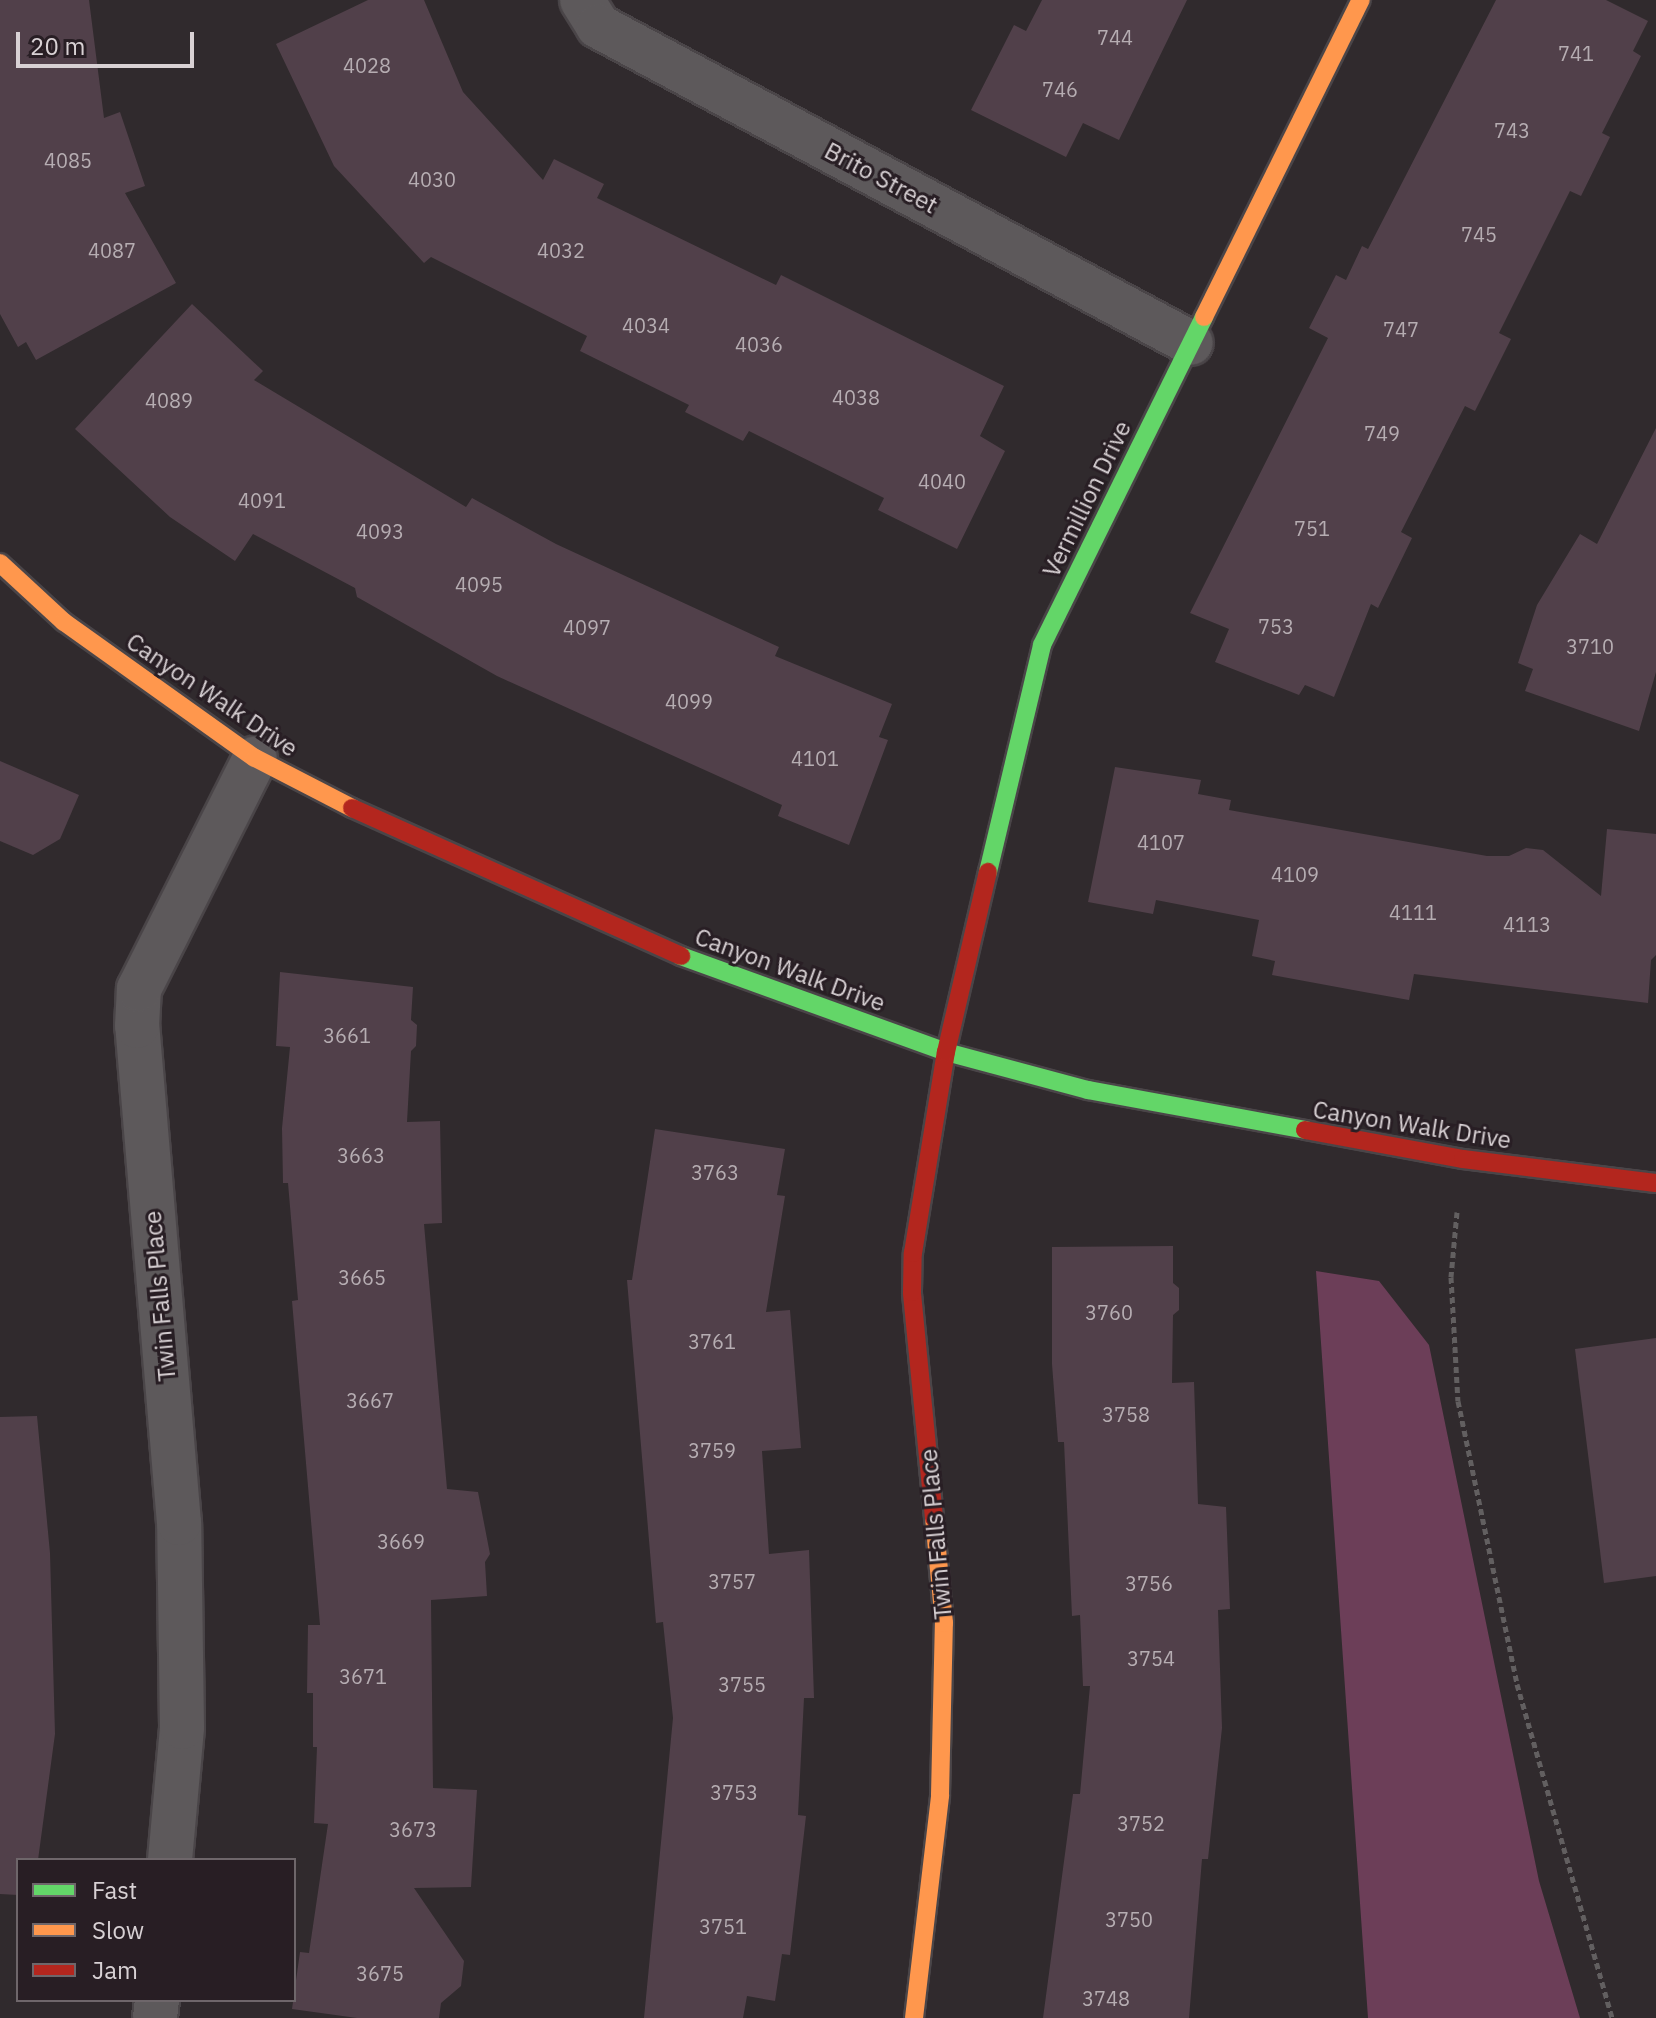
<!DOCTYPE html>
<style>
body{margin:0}
#map{position:relative;width:1656px;height:2018px;overflow:hidden;background:#302a2d;font-family:"IBM Plex Sans",sans-serif}
div>[style]{position:absolute}
.green>*{inset:0;background:#6c3e58}
.building>*{inset:0;background:#51404a}
.path>*{height:5px;margin-top:-2.5px;transform-origin:0;background:repeating-linear-gradient(90deg,#625f60 0 6px,transparent 0 10px)}
.roads{filter:drop-shadow(2px 0 #4a4548) drop-shadow(-2px 0 #4a4548) drop-shadow(0 2px #4a4548) drop-shadow(0 -2px #4a4548)}
.street>*{height:44px;margin:-22px;padding:0 22px;transform-origin:22px;border-radius:22px;background:#5d595b}
.fast>*{height:18px;margin:-9px;padding:0 9px;transform-origin:9px;border-radius:9px;background:#63d668}
.slow>*{height:18px;margin:-9px;padding:0 9px;transform-origin:9px;border-radius:9px;background:#ff974d}
.jam>*{height:18px;margin:-9px;padding:0 9px;transform-origin:9px;border-radius:9px;background:#b3261e}
span{translate:-50% -50%;white-space:nowrap;text-align:center;line-height:1.15;-webkit-text-stroke:6px #281e24;paint-order:stroke}
.number-label{font-size:20px;color:#b6adb2}
.number-label span{-webkit-text-stroke-width:0}
.street-label{font-size:24px;color:#d8d1d4}
.legend{position:absolute;left:16px;top:1858px;width:280px;height:144px;box-sizing:border-box;background:#281e24;border:2px solid #6e666a;margin:0;padding:10px 14px;list-style:none;font-size:24px;color:#d8d1d4}
.legend li{display:flex;align-items:center;gap:16px;height:40px}
.legend b{width:40px;border:2px solid #6e666a}
.scale{position:absolute;left:16px;top:32px;width:178px;height:36px;box-sizing:border-box;border:4px solid #d8d1d4;border-top:0;padding-left:10px;font-size:24px;line-height:28px;white-space:nowrap;color:#d8d1d4;-webkit-text-stroke:6px #281e24;paint-order:stroke}
</style>
<div id="map">
<div class="green">
<i style="clip-path:polygon(1316px 1271px,1379px 1281px,1429px 1345px,1539px 1881px,1580px 2018px,1368px 2018px)"></i>
</div>
<div class="building">
<i style="clip-path:polygon(0 0,89px 0,104px 118px,120px 112px,145px 186px,125px 193px,176px 283px,36px 360px,26px 342px,18px 347px,0 314px)"></i>
<i style="clip-path:polygon(368px 0,424px 0,463px 92px,543px 180px,554px 159px,604px 184px,597px 198px,776px 285px,781px 275px,1004px 386px,980px 436px,1005px 451px,957px 549px,878px 510px,884px 498px,749px 431px,743px 441px,685px 412px,689px 405px,580px 351px,587px 336px,431px 257px,424px 263px,334px 166px,276px 44px)"></i>
<i style="clip-path:polygon(1042px 0,1187px 0,1119px 140px,1083px 123px,1066px 157px,971px 110px,1014px 25px,1026px 31px)"></i>
<i style="clip-path:polygon(1496px 0,1606px 0,1648px 21px,1633px 51px,1641px 56px,1602px 133px,1610px 137px,1581px 196px,1570px 191px,1499px 333px,1511px 339px,1475px 411px,1465px 406px,1401px 532px,1412px 538px,1378px 608px,1371px 604px,1334px 697px,1305px 685px,1299px 695px,1215px 662px,1229px 629px,1190px 613px,1328px 338px,1309px 328px,1336px 275px,1346px 280px,1362px 246px,1368px 249px)"></i>
<i style="clip-path:polygon(192px 304px,263px 371px,254px 380px,466px 507px,472px 498px,556px 544px,779px 647px,775px 656px,892px 704px,879px 737px,888px 740px,849px 845px,778px 816px,782px 805px,497px 676px,357px 597px,355px 588px,253px 534px,235px 561px,170px 517px,75px 429px)"></i>
<i style="clip-path:polygon(1656px 428px,1656px 672px,1639px 731px,1525px 691px,1533px 669px,1518px 663px,1537px 605px,1580px 534px,1597px 544px)"></i>
<i style="clip-path:polygon(0 761px,79px 795px,60px 839px,33px 855px,0 841px)"></i>
<i style="clip-path:polygon(1115px 767px,1201px 780px,1198px 794px,1231px 800px,1229px 810px,1487px 856px,1509px 856px,1526px 848px,1543px 850px,1601px 896px,1607px 829px,1656px 834px,1656px 955px,1651px 960px,1648px 1003px,1414px 974px,1409px 1000px,1364px 992px,1272px 975px,1275px 961px,1252px 956px,1259px 920px,1156px 900px,1153px 914px,1088px 902px)"></i>
<i style="clip-path:polygon(280px 972px,413px 987px,411px 1020px,417px 1025px,416px 1046px,411px 1051px,407px 1122px,440px 1121px,442px 1223px,424px 1224px,447px 1489px,478px 1492px,490px 1554px,485px 1562px,487px 1596px,431px 1600px,433px 1788px,477px 1790px,471px 1887px,414px 1888px,464px 1961px,461px 1986px,441px 2003px,439px 2018px,357px 2018px,292px 2009px,300px 1952px,309px 1953px,328px 1824px,314px 1823px,317px 1747px,313px 1747px,313px 1693px,307px 1693px,308px 1625px,320px 1625px,292px 1301px,298px 1300px,288px 1183px,283px 1183px,282px 1128px,290px 1047px,276px 1046px)"></i>
<i style="clip-path:polygon(655px 1129px,785px 1149px,777px 1195px,785px 1196px,766px 1312px,790px 1310px,801px 1448px,762px 1451px,769px 1554px,809px 1550px,814px 1698px,804px 1698px,798px 1815px,806px 1816px,790px 1955px,782px 1954px,775px 2001px,747px 1996px,743px 2018px,644px 2018px,673px 1718px,663px 1622px,656px 1623px,627px 1280px,632px 1280px)"></i>
<i style="clip-path:polygon(1173px 1246px,1173px 1283px,1179px 1288px,1179px 1310px,1173px 1315px,1172px 1383px,1194px 1382px,1198px 1504px,1226px 1507px,1230px 1609px,1218px 1610px,1222px 1728px,1208px 1859px,1202px 1859px,1189px 2018px,1043px 2018px,1073px 1794px,1080px 1794px,1090px 1686px,1083px 1686px,1080px 1615px,1072px 1616px,1064px 1442px,1058px 1442px,1052px 1364px,1052px 1247px)"></i>
<i style="clip-path:polygon(1656px 1338px,1656px 1576px,1604px 1583px,1575px 1349px)"></i>
<i style="clip-path:polygon(37px 1416px,50px 1553px,55px 1734px,38px 1860px,18px 1860px,18px 1895px,0 1894px,0 1417px)"></i>
</div>
<div class="path">
<i style="left:1457px;top:1212px;width:65px;rotate:95.3deg"></i>
<i style="left:1451px;top:1277px;width:124px;rotate:86.8deg"></i>
<i style="left:1458px;top:1401px;width:289px;rotate:78.2deg"></i>
<i style="left:1517px;top:1684px;width:347px;rotate:74.1deg"></i>
</div>
<div class="roads">
<div class="street">
<i style="left:582px;top:0;width:31px;rotate:58deg"></i>
<i style="left:598px;top:26px;width:672px;rotate:28.13deg"></i>
<i style="left:170px;top:1860px;width:134px;rotate:-84.8deg"></i>
<i style="left:182px;top:1727px;width:204px;rotate:-90.8deg"></i>
<i style="left:179px;top:1523px;width:499px;rotate:-94.8deg"></i>
<i style="left:137px;top:1026px;width:37px;rotate:-87deg"></i>
<i style="left:139px;top:989px;width:258px;rotate:-63.3deg"></i>
<i style="left:155px;top:2018px;width:18px;rotate:-84deg"></i>
</div>
<div class="fast">
<i style="left:988px;top:872px;width:233px;rotate:-76.6deg"></i>
<i style="left:1042px;top:645px;width:366px;rotate:-63.7deg"></i>
<i style="left:681px;top:956px;width:282px;rotate:19.9deg"></i>
<i style="left:946px;top:1052px;width:147px;rotate:15deg"></i>
<i style="left:1088px;top:1090px;width:221px;rotate:10.4deg"></i>
</div>
<div class="slow">
<i style="left:1204px;top:317px;width:354px;rotate:-63.7deg"></i>
<i style="left:0;top:563px;width:87px;rotate:42.7deg"></i>
<i style="left:64px;top:622px;width:234px;rotate:35.5deg"></i>
<i style="left:255px;top:758px;width:109px;rotate:27.3deg"></i>
<i style="left:914px;top:2018px;width:225px;rotate:-83.3deg"></i>
<i style="left:940px;top:1795px;width:172px;rotate:-88.7deg"></i>
<i style="left:944px;top:1623px;width:105px;rotate:-95.4deg"></i>
</div>
<div class="jam">
<i style="left:352px;top:808px;width:361px;rotate:24.2deg"></i>
<i style="left:1305px;top:1130px;width:161px;rotate:10.4deg"></i>
<i style="left:1463px;top:1159px;width:194px;rotate:7.1deg"></i>
<i style="left:934px;top:1518px;width:227px;rotate:-95.6deg"></i>
<i style="left:912px;top:1292px;width:39px;rotate:-89deg"></i>
<i style="left:913px;top:1253px;width:204px;rotate:-80.7deg"></i>
<i style="left:946px;top:1052px;width:185px;rotate:-76.9deg"></i>
</div>
</div>
<div class="number-label">
<span style="left:1115px;top:37px">744</span>
<span style="left:1576px;top:53px">741</span>
<span style="left:367px;top:65px">4028</span>
<span style="left:1060px;top:89px">746</span>
<span style="left:1512px;top:130px">743</span>
<span style="left:68px;top:160px">4085</span>
<span style="left:432px;top:179px">4030</span>
<span style="left:1479px;top:234px">745</span>
<span style="left:112px;top:250px">4087</span>
<span style="left:561px;top:250px">4032</span>
<span style="left:646px;top:325px">4034</span>
<span style="left:1401px;top:329px">747</span>
<span style="left:759px;top:344px">4036</span>
<span style="left:856px;top:397px">4038</span>
<span style="left:169px;top:400px">4089</span>
<span style="left:1382px;top:433px">749</span>
<span style="left:942px;top:481px">4040</span>
<span style="left:262px;top:500px">4091</span>
<span style="left:1312px;top:528px">751</span>
<span style="left:380px;top:531px">4093</span>
<span style="left:479px;top:584px">4095</span>
<span style="left:1276px;top:626px">753</span>
<span style="left:587px;top:627px">4097</span>
<span style="left:1590px;top:646px">3710</span>
<span style="left:689px;top:701px">4099</span>
<span style="left:815px;top:758px">4101</span>
<span style="left:1161px;top:842px">4107</span>
<span style="left:1295px;top:874px">4109</span>
<span style="left:1413px;top:912px">4111</span>
<span style="left:1527px;top:924px">4113</span>
<span style="left:347px;top:1035px">3661</span>
<span style="left:361px;top:1155px">3663</span>
<span style="left:715px;top:1172px">3763</span>
<span style="left:362px;top:1277px">3665</span>
<span style="left:1109px;top:1312px">3760</span>
<span style="left:712px;top:1341px">3761</span>
<span style="left:370px;top:1400px">3667</span>
<span style="left:1126px;top:1414px">3758</span>
<span style="left:712px;top:1450px">3759</span>
<span style="left:401px;top:1541px">3669</span>
<span style="left:732px;top:1581px">3757</span>
<span style="left:1149px;top:1583px">3756</span>
<span style="left:1151px;top:1658px">3754</span>
<span style="left:363px;top:1676px">3671</span>
<span style="left:742px;top:1684px">3755</span>
<span style="left:734px;top:1792px">3753</span>
<span style="left:1141px;top:1823px">3752</span>
<span style="left:413px;top:1829px">3673</span>
<span style="left:1129px;top:1919px">3750</span>
<span style="left:723px;top:1926px">3751</span>
<span style="left:380px;top:1973px">3675</span>
<span style="left:1106px;top:1998px">3748</span>
</div>
<div class="street-label">
<span style="left:881px;top:178px;rotate:28deg">Brito Street</span>
<span style="left:1087px;top:499px;rotate:-64deg">Vermillion Drive</span>
<span style="left:212px;top:695px;rotate:34deg">Canyon Walk Drive</span>
<span style="left:790px;top:970px;rotate:20deg">Canyon Walk Drive</span>
<span style="left:1412px;top:1125px;rotate:9deg">Canyon Walk Drive</span>
<span style="left:160px;top:1296px;rotate:-95deg">Twin Falls Place</span>
<span style="left:936px;top:1534px;rotate:-95deg">Twin Falls Place</span>
</div>
<ul class="legend">
<li><b style="height:10px;background:#63d668"></b>Fast</li>
<li><b style="height:10px;background:#ff974d"></b>Slow</li>
<li><b style="height:10px;background:#b3261e"></b>Jam</li>
</ul>
<div class="scale">20 m</div>
</div>
